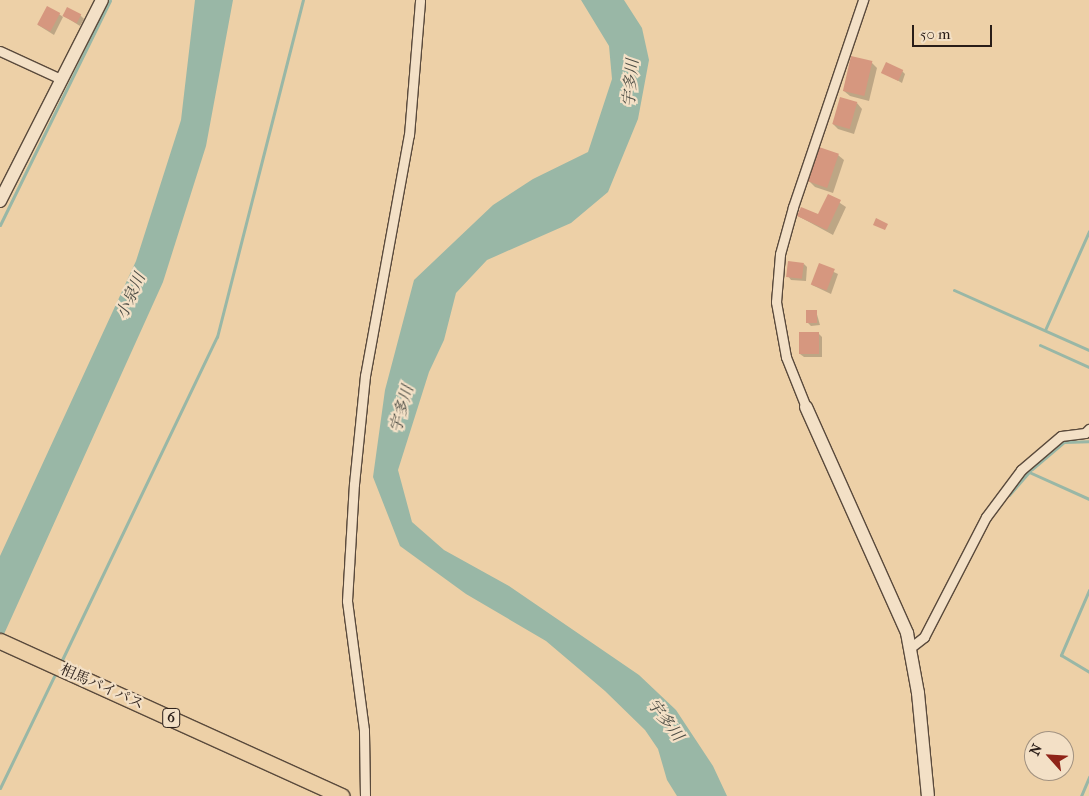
<!DOCTYPE html>
<meta charset="utf-8">
<style>
body{margin:0}
#map{position:relative;width:1089px;height:796px;overflow:hidden;background:#edd0a7;font-family:"IM FELL French Canon","Noto Serif JP",serif}
div>[style]{position:absolute}
.water>*{inset:0;background:#99b7a6}
.shadow>*{inset:0;background:#0003}
.stream>*{height:3px;margin:-1.5px;padding:0 1.5px;transform-origin:1.5px;border-radius:1.5px;background:#99b7a6}
.building>*{inset:0;background:#d6977f;transform-origin:0 0}
.roads{filter:drop-shadow(1px 0 #5a4a3c) drop-shadow(-1px 0 #5a4a3c) drop-shadow(0 1px #5a4a3c) drop-shadow(0 -1px #5a4a3c)}
.street>*{height:9px;margin:-4.5px;padding:0 4.5px;transform-origin:4.5px;border-radius:4.5px;background:#f3e0c6}
.secondary>*{height:12px;margin:-6px;padding:0 6px;transform-origin:6px;border-radius:6px;background:#f3e0c6}
.highway>*{height:15px;margin:-7.5px;padding:0 7.5px;transform-origin:7.5px;border-radius:7.5px;background:#edd0a7}
span{translate:-50% -50%;white-space:nowrap;text-align:center;line-height:1.15;-webkit-text-stroke:4.5px #f3e0c6;paint-order:stroke}
.shield-label span{padding:1px 4px;background:#f3e0c6;border:1px solid;border-radius:4px;-webkit-text-stroke-width:0}
.shield-label{font-size:14px;color:#291d18;font-weight:700}
.street-label{font-size:15px;color:#291d18}
.water-label{font-size:16px;color:#4b4b43;font-style:italic}
.north{position:absolute;left:1024px;top:731px;width:50px;height:50px;box-sizing:border-box;background:#f3e0c6;border:1px solid #a29280;border-radius:50%;rotate:296deg;font-size:14px;font-weight:700;line-height:20px;text-align:center;color:#291d18}
.north::after{content:'';display:block;margin:auto;width:18px;height:22px;background:#8f2418;clip-path:polygon(50% 0,100% 100%,50% 72%,0 100%)}
.scale{position:absolute;left:912px;top:25px;width:80px;height:22px;box-sizing:border-box;border:2px solid #291d18;border-top:0;padding-left:6px;font-size:15px;line-height:18px;white-space:nowrap;color:#291d18;-webkit-text-stroke:4px #f3e0c6;paint-order:stroke}
</style>
<div id="map">
<div class="water">
<i style="clip-path:polygon(195px 0,233px 0,206px 146px,163px 282px,0 643px,0 556px,136px 261px,181px 120px)"></i>
<i style="clip-path:polygon(581px 0,624px 0,642px 28px,649px 60px,638px 119px,608px 192px,571px 223px,487px 260px,456px 293px,444px 340px,429px 372px,398px 470px,412px 522px,444px 550px,509px 586px,639px 675px,676px 710px,713px 766px,727px 796px,677px 796px,667px 780px,658px 749px,645px 730px,605px 691px,546px 641px,466px 594px,400px 546px,373px 477px,385px 390px,414px 280px,493px 205px,533px 179px,588px 152px,612px 79px,609px 46px)"></i>
</div>
<div class="shadow">
<i style="clip-path:polygon(59px 14px,63px 17px,54px 35px,38px 25px)"></i>
<i style="clip-path:polygon(80px 15px,84px 19px,80px 26px,64px 16px)"></i>
<i style="clip-path:polygon(871px 62px,877px 68px,869px 101px,850px 96px,844px 91px)"></i>
<i style="clip-path:polygon(902px 71px,905px 74px,902px 83px,883px 72px)"></i>
<i style="clip-path:polygon(857px 103px,862px 109px,854px 134px,838px 129px,833px 124px)"></i>
<i style="clip-path:polygon(838px 155px,844px 160px,833px 193px,815px 187px,809px 181px)"></i>
<i style="clip-path:polygon(828px 195px,846px 207px,833px 235px,798px 216px,818px 216px)"></i>
<i style="clip-path:polygon(804px 264px,807px 267px,806px 281px,791px 280px,788px 276px)"></i>
<i style="clip-path:polygon(819px 265px,838px 274px,831px 294px,812px 285px)"></i>
<i style="clip-path:polygon(816px 311px,820px 325px,811px 326px,807px 322px)"></i>
<i style="clip-path:polygon(818px 333px,822px 337px,822px 357px,804px 357px,800px 354px)"></i>
</div>
<div class="stream">
<i style="left:0;top:225px;width:250px;rotate:-63.9deg"></i>
<i style="left:954px;top:290px;width:148px;rotate:24deg"></i>
<i style="left:1045px;top:330px;width:108px;rotate:-66deg"></i>
<i style="left:1040px;top:345px;width:54px;rotate:24.2deg"></i>
<i style="left:1029px;top:472px;width:66px;rotate:24.2deg"></i>
<i style="left:1009px;top:495px;width:35px;rotate:-49deg"></i>
<i style="left:1032px;top:469px;width:42px;rotate:-40.2deg"></i>
<i style="left:1064px;top:442px;width:25px;rotate:-2deg"></i>
<i style="left:1089px;top:590px;width:71px;rotate:113.3deg"></i>
<i style="left:1061px;top:655px;width:33px;rotate:31deg"></i>
<i style="left:60px;top:664px;width:363px;rotate:-64.4deg"></i>
<i style="left:217px;top:337px;width:348px;rotate:-75.7deg"></i>
<i style="left:0;top:788px;width:129px;rotate:-64.2deg"></i>
<i style="left:1081px;top:796px;width:21px;rotate:-67deg"></i>
</div>
<div class="building">
<i style="left:47px;top:6px;width:15px;height:21px;rotate:28deg"></i>
<i style="left:67px;top:7px;width:16px;height:10px;rotate:27deg"></i>
<i style="left:851px;top:56px;width:22px;height:36px;rotate:13deg"></i>
<i style="left:886px;top:62px;width:19px;height:12px;rotate:25deg"></i>
<i style="left:840px;top:97px;width:18px;height:28px;rotate:16deg"></i>
<i style="left:819px;top:147px;width:21px;height:36px;rotate:19deg"></i>
<i style="clip-path:polygon(828px 194px,841px 200px,827px 230px,797px 216px,801px 207px,818px 214px)"></i>
<i style="clip-path:polygon(876px 218px,888px 224px,885px 230px,873px 225px)"></i>
<i style="left:788px;top:261px;width:16px;height:16px;rotate:7deg"></i>
<i style="left:819px;top:263px;width:17px;height:23px;rotate:21deg"></i>
<i style="left:806px;top:310px;width:11px;height:13px"></i>
<i style="left:799px;top:332px;width:20px;height:22px"></i>
</div>
<div class="roads">
<div class="street">
<i style="left:0;top:51px;width:67px;rotate:24.7deg"></i>
<i style="left:806px;top:407px;width:54px;rotate:-111.8deg"></i>
<i style="left:786px;top:357px;width:56px;rotate:-100.3deg"></i>
<i style="left:776px;top:302px;width:48px;rotate:-85.2deg"></i>
<i style="left:780px;top:254px;width:49px;rotate:-74.5deg"></i>
<i style="left:793px;top:207px;width:219px;rotate:-71.3deg"></i>
<i style="left:910px;top:648px;width:18px;rotate:-38deg"></i>
<i style="left:924px;top:637px;width:135px;rotate:-62.7deg"></i>
<i style="left:986px;top:517px;width:59px;rotate:-53.3deg"></i>
<i style="left:1021px;top:470px;width:52px;rotate:-40.4deg"></i>
<i style="left:1061px;top:436px;width:24px;rotate:-7deg"></i>
<i style="left:1085px;top:433px;width:6px;rotate:-45deg"></i>
<i style="left:365px;top:796px;width:66px;rotate:-90.9deg"></i>
<i style="left:364px;top:730px;width:130px;rotate:-97.5deg"></i>
<i style="left:347px;top:601px;width:117px;rotate:-86.6deg"></i>
<i style="left:354px;top:484px;width:109px;rotate:-84.2deg"></i>
<i style="left:365px;top:376px;width:245px;rotate:-79.7deg"></i>
<i style="left:409px;top:135px;width:135px;rotate:-85.3deg"></i>
</div>
<div class="secondary">
<i style="left:0;top:201px;width:225px;rotate:-63.1deg"></i>
<i style="left:806px;top:407px;width:248px;rotate:65.9deg"></i>
<i style="left:907px;top:633px;width:61px;rotate:79.6deg"></i>
<i style="left:918px;top:693px;width:103px;rotate:84.5deg"></i>
</div>
<div class="highway">
<i style="left:0;top:641px;width:375px;rotate:24.4deg"></i>
</div>
</div>
<div class="shield-label">
<span style="left:171px;top:718px">6</span>
</div>
<div class="street-label">
<span style="left:102px;top:687px;rotate:24deg">相馬バイパス</span>
</div>
<div class="water-label">
<span style="left:631px;top:83px;rotate:-85deg">宇多川</span>
<span style="left:131px;top:296px;rotate:-66deg">小泉川</span>
<span style="left:402px;top:409px;rotate:-74deg">宇多川</span>
<span style="left:665px;top:720px;rotate:53deg">宇多川</span>
</div>
<div class="north">N</div>
<div class="scale">50 m</div>
</div>
